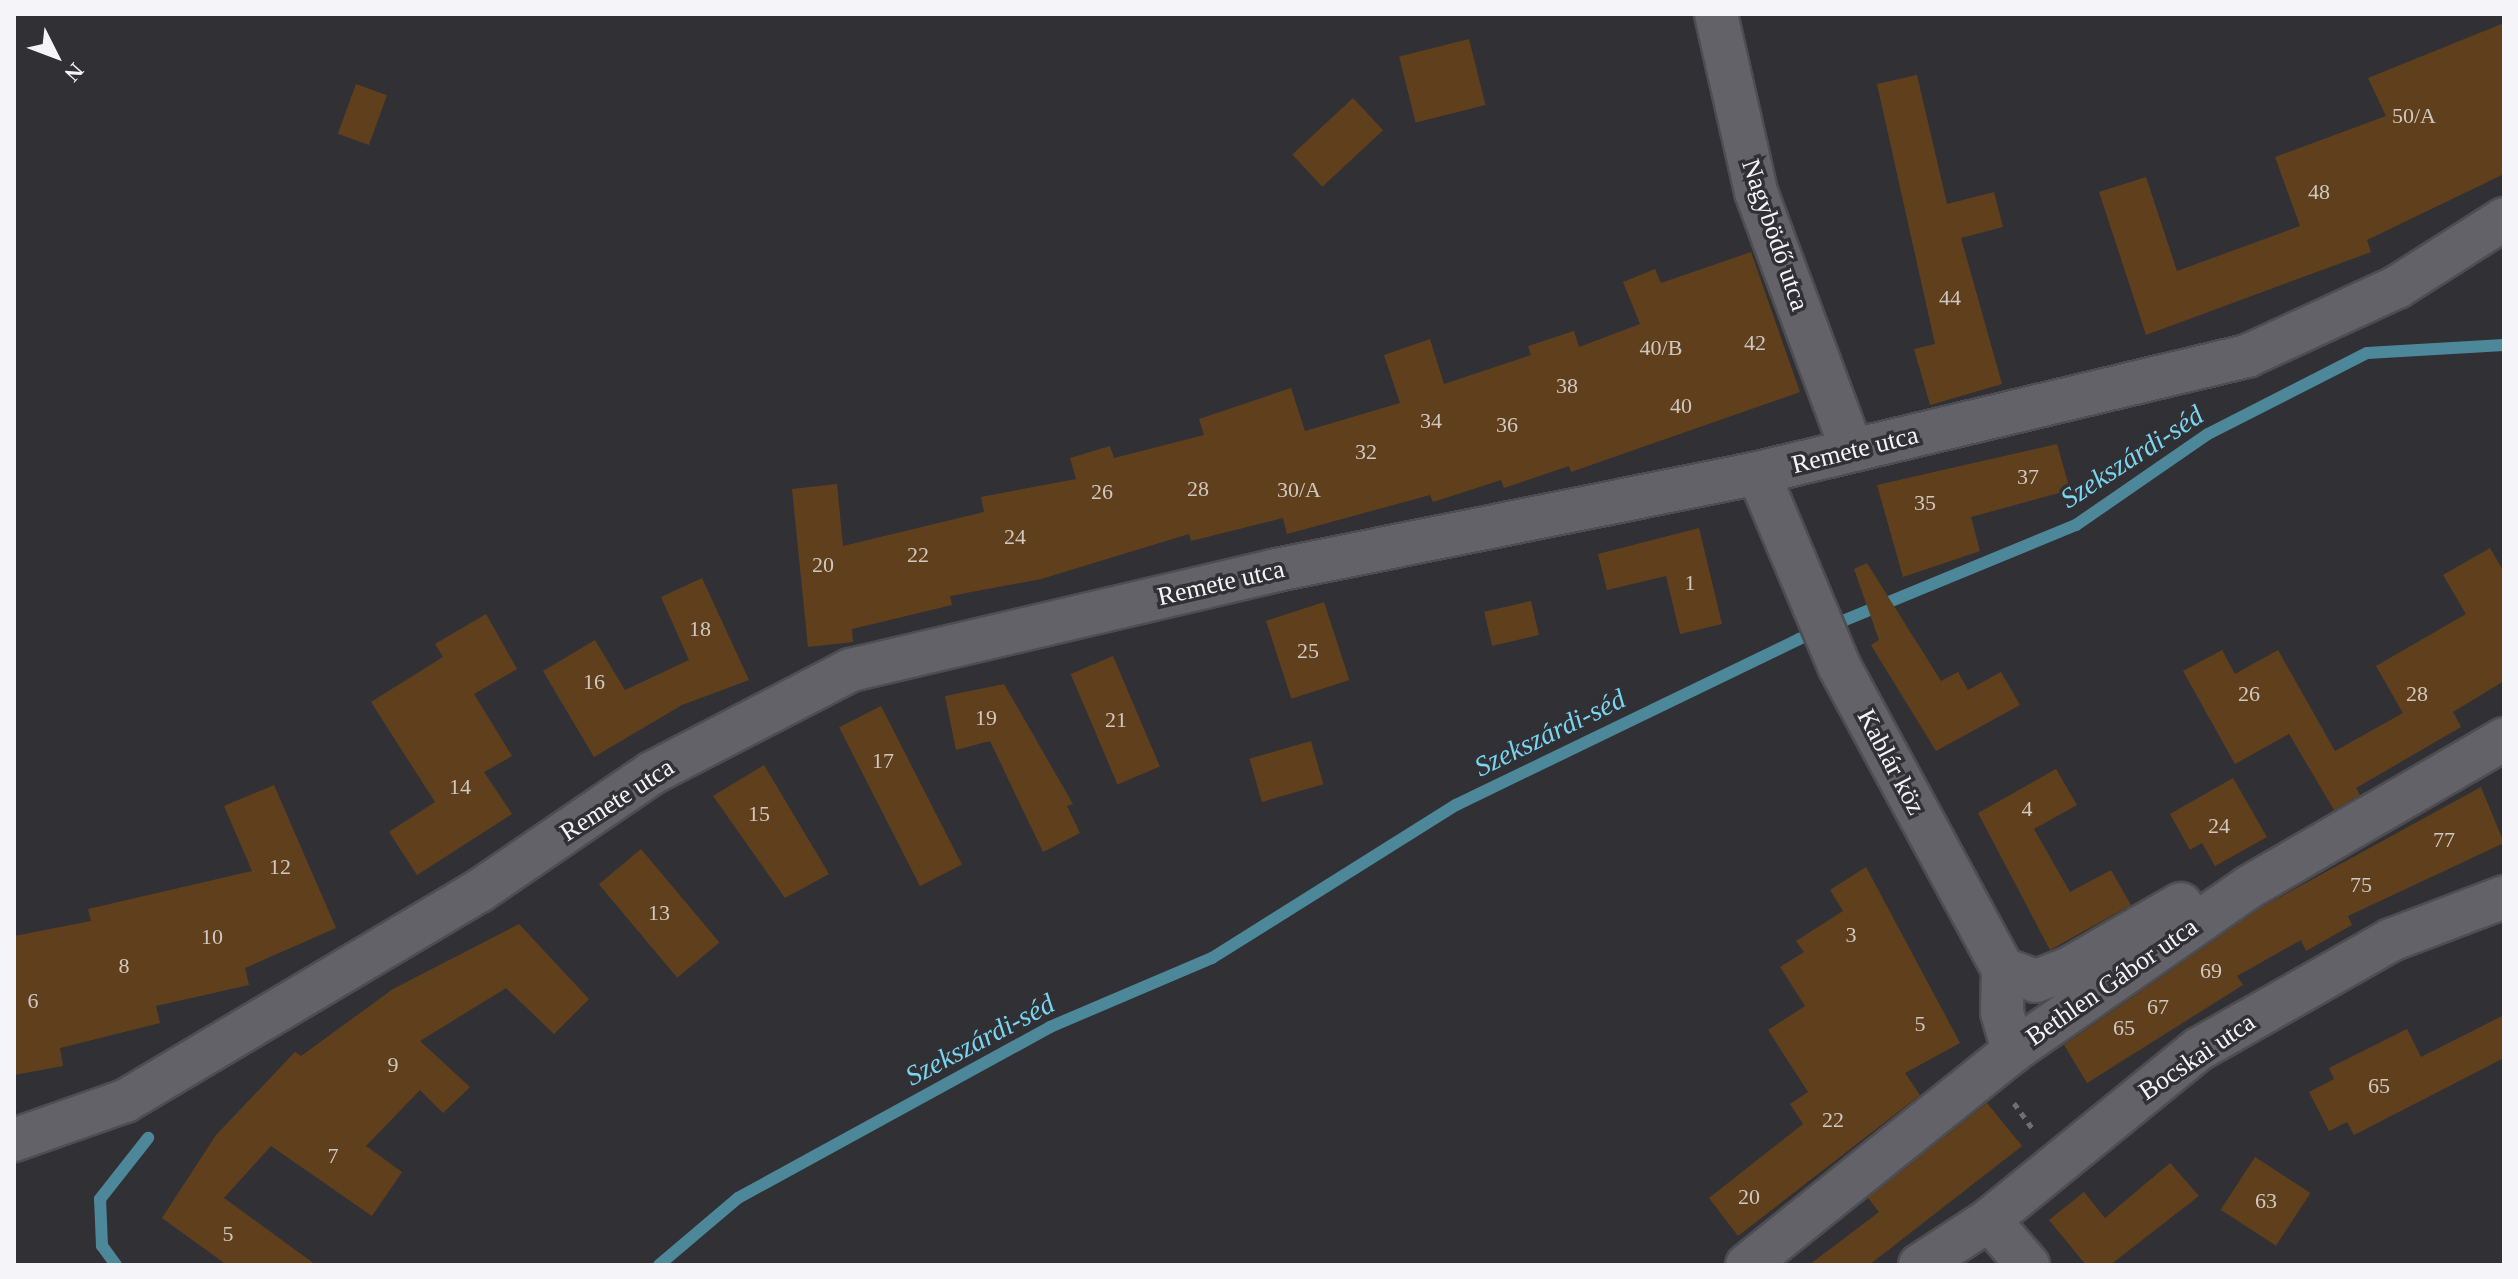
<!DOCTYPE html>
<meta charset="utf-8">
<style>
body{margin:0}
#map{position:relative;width:2518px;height:1279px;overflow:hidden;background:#313035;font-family:Georgia,serif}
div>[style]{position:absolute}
.stream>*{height:12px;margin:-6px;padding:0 6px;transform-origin:6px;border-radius:6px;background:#4d889a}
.building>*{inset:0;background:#60401c;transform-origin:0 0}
.path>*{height:5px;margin-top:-2.5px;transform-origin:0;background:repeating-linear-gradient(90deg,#706f74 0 6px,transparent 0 12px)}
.roads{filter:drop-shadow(2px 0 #4e4d51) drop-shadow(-2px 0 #4e4d51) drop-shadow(0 2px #4e4d51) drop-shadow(0 -2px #4e4d51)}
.street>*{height:42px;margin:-21px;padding:0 21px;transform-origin:21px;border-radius:21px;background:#636268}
span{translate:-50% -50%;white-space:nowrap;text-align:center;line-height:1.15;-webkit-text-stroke:7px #313035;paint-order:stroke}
.number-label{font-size:22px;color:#d0c7c1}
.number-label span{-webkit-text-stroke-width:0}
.street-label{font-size:26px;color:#f5f4f8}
.water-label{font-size:28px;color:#78d6f2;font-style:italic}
.frame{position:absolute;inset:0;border:16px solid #f5f4f8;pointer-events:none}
.north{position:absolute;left:16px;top:16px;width:80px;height:80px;-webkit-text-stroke:6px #313035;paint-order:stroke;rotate:132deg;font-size:22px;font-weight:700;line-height:32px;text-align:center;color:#f5f4f8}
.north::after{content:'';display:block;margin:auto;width:28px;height:36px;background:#f5f4f8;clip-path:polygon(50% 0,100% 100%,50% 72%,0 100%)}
</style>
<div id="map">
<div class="stream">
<i style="left:116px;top:1265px;width:24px;rotate:-126deg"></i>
<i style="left:102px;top:1246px;width:47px;rotate:-92.4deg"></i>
<i style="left:100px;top:1199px;width:78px;rotate:-51.8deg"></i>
<i style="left:659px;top:1265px;width:104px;rotate:-40.3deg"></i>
<i style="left:738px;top:1198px;width:356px;rotate:-28.7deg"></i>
<i style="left:1050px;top:1027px;width:176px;rotate:-23.1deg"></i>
<i style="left:1212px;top:958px;width:288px;rotate:-32.1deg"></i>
<i style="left:1456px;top:805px;width:381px;rotate:-25.8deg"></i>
<i style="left:1799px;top:639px;width:300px;rotate:-22.4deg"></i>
<i style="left:2076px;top:525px;width:160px;rotate:-34.6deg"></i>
<i style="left:2208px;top:434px;width:178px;rotate:-27deg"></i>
<i style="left:2367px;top:353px;width:137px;rotate:-3.3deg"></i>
</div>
<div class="building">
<i style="clip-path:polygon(2504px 23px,2504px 174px,2367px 240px,2371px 252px,2146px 335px,2099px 192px,2146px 177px,2177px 271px,2300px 226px,2275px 157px,2386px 116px,2368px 78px)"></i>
<i style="left:1469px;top:39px;width:68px;height:72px;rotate:76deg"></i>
<i style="clip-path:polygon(1917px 75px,1947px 204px,1994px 192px,2003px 227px,1961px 238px,2002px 384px,1930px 405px,1914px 349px,1935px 344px,1877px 84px)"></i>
<i style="left:356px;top:84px;width:33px;height:53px;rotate:20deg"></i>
<i style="left:1353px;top:98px;width:44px;height:83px;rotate:47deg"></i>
<i style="clip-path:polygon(1751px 252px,1800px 392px,1571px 472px,1569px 466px,1504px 488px,1501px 480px,1433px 502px,1430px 495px,1287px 534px,1283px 518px,1191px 541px,1189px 534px,1041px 579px,950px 596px,952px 605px,852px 629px,853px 642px,808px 647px,792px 489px,837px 484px,843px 546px,984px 512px,981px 497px,1076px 479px,1070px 458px,1110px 446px,1114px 458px,1204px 435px,1199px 419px,1291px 388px,1305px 431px,1400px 403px,1384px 355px,1430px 339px,1444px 384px,1531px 355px,1528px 346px,1574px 331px,1579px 347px,1640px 324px,1623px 282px,1655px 269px,1661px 283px)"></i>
<i style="clip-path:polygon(2057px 444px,2070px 490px,1971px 517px,1980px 551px,1903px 577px,1877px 485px)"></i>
<i style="clip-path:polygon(1699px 528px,1722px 624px,1680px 634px,1666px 576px,1607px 590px,1598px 554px)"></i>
<i style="clip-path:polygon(2490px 548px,2504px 572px,2504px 681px,2453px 712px,2461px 727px,2356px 788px,2360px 795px,2334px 810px,2289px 734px,2235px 764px,2183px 671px,2222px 650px,2235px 674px,2278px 650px,2335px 751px,2403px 713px,2376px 666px,2466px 614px,2443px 575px)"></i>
<i style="clip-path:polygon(1867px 563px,1941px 681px,1958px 672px,1968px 690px,2001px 672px,2020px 705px,1936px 751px,1871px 645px,1879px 640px,1854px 569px)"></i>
<i style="clip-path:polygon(702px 578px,749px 680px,682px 705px,594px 757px,543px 671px,595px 640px,625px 690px,689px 660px,661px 597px)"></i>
<i style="left:1531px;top:601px;width:35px;height:48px;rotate:77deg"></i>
<i style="left:1324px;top:602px;width:82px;height:61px;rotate:72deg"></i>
<i style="clip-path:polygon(486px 614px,517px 669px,474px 694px,512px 756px,484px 772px,512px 814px,417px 875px,389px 832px,435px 802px,371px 702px,443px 657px,435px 644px)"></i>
<i style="left:1113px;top:656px;width:120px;height:46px;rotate:67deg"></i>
<i style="clip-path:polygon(1004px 684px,1073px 804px,1067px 806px,1080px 833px,1043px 852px,990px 741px,956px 750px,945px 696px)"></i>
<i style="left:881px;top:706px;width:178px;height:47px;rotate:63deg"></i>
<i style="left:1311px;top:741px;width:45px;height:64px;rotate:74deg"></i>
<i style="clip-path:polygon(764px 765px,829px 874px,785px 898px,713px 796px)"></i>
<i style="clip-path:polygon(2056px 769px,2077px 805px,2034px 829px,2070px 892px,2111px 870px,2131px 905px,2050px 950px,1978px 813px)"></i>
<i style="clip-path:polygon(2233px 778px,2267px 837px,2215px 866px,2202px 843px,2190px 850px,2170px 814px)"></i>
<i style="clip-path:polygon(274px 785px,336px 928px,245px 968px,249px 985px,156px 1006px,160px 1023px,60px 1048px,63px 1066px,14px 1075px,14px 936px,91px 921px,88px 909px,252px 871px,224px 806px)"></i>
<i style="clip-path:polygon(2481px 787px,2504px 843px,2348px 916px,2352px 925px,2306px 951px,2301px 940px,2237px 976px,2243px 985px,2087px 1083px,2064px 1045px,2262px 907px)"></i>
<i style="left:641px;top:849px;width:122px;height:55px;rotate:50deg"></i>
<i style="clip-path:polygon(1866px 867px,1960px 1043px,1905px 1073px,1920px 1095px,1738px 1236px,1709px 1198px,1803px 1124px,1790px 1104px,1808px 1092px,1768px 1030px,1805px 1006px,1780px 967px,1804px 952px,1796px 941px,1843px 911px,1830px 890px)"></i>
<i style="clip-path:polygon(519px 924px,589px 999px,554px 1034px,506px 988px,420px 1041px,470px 1087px,443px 1113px,420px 1090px,366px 1146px,402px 1172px,372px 1216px,271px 1146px,224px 1198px,316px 1265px,227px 1265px,162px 1218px,216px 1135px,295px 1052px,301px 1056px,393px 989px)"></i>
<i style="clip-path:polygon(2504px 1015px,2504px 1058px,2354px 1135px,2347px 1122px,2329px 1131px,2309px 1092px,2334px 1079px,2329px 1068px,2407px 1029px,2421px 1057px)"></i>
<i style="clip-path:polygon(1987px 1103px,2022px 1146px,1869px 1265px,1809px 1265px,1879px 1212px,1868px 1198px)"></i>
<i style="left:2255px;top:1157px;width:66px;height:63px;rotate:33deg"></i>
<i style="clip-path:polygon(2170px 1163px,2199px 1196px,2110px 1265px,2086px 1265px,2049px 1220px,2084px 1192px,2105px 1218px)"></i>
</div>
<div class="path">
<i style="left:2014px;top:1103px;width:34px;rotate:54deg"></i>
</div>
<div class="roads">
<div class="street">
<i style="left:1716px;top:14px;width:182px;rotate:77.3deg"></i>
<i style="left:1756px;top:192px;width:275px;rotate:69.6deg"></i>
<i style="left:1758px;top:473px;width:209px;rotate:67.2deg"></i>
<i style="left:1839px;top:666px;width:345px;rotate:61.6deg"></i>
<i style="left:2003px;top:969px;width:43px;rotate:91.3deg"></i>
<i style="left:2002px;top:1012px;width:41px;rotate:74.2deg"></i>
<i style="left:2003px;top:969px;width:35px;rotate:20deg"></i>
<i style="left:2036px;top:981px;width:36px;rotate:-21deg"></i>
<i style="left:2070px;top:968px;width:128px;rotate:-30deg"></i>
<i style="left:14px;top:1140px;width:118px;rotate:-19.4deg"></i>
<i style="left:125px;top:1101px;width:412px;rotate:-30.7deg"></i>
<i style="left:479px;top:891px;width:209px;rotate:-34.3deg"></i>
<i style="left:652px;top:773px;width:224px;rotate:-27.4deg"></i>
<i style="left:851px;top:670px;width:432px;rotate:-13.2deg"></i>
<i style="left:1272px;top:571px;width:496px;rotate:-11.4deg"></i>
<i style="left:1758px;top:473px;width:503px;rotate:-13.46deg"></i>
<i style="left:2247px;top:356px;width:165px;rotate:-24.7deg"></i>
<i style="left:2397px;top:287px;width:127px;rotate:-32.4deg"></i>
<i style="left:1989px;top:1220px;width:60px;rotate:49.1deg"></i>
<i style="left:1747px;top:1265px;width:341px;rotate:-38.8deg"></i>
<i style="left:2013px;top:1051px;width:287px;rotate:-34.8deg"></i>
<i style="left:2249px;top:887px;width:295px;rotate:-30.1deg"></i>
<i style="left:1920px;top:1265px;width:82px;rotate:-33.1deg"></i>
<i style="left:1989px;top:1220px;width:271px;rotate:-39.2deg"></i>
<i style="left:2199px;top:1049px;width:221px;rotate:-29.6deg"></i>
<i style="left:2391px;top:940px;width:121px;rotate:-20.8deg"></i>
</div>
</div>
<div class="number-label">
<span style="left:2414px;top:116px">50/A</span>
<span style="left:2319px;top:192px">48</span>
<span style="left:1950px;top:298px">44</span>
<span style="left:1755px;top:343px">42</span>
<span style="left:1661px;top:348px">40/B</span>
<span style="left:1567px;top:386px">38</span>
<span style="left:1681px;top:406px">40</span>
<span style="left:1431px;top:421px">34</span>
<span style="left:1507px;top:425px">36</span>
<span style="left:1366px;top:452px">32</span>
<span style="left:2028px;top:477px">37</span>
<span style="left:1198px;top:489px">28</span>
<span style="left:1299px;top:490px">30/A</span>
<span style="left:1102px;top:492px">26</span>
<span style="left:1925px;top:503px">35</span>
<span style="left:1015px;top:537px">24</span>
<span style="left:918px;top:555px">22</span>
<span style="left:823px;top:565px">20</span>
<span style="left:1690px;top:583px">1</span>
<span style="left:700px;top:629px">18</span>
<span style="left:1308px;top:651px">25</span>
<span style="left:594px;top:682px">16</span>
<span style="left:2249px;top:694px">26</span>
<span style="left:2417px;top:694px">28</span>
<span style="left:986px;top:718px">19</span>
<span style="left:1116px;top:720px">21</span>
<span style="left:883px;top:761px">17</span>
<span style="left:460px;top:787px">14</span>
<span style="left:2027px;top:809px">4</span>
<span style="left:759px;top:814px">15</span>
<span style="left:2219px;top:826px">24</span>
<span style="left:2444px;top:840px">77</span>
<span style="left:280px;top:867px">12</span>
<span style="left:2361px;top:885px">75</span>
<span style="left:659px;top:913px">13</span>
<span style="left:1851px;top:935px">3</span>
<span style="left:212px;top:937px">10</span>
<span style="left:124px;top:966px">8</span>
<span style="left:2211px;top:971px">69</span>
<span style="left:33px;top:1001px">6</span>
<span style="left:2158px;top:1007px">67</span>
<span style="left:1920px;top:1024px">5</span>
<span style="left:2124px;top:1028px">65</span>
<span style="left:393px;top:1065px">9</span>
<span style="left:2379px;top:1086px">65</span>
<span style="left:1833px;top:1120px">22</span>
<span style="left:333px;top:1156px">7</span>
<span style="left:1749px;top:1197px">20</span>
<span style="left:2266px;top:1201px">63</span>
<span style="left:228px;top:1234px">5</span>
</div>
<div class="street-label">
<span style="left:1775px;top:235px;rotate:71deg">Nagybödő utca</span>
<span style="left:1855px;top:450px;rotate:-14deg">Remete utca</span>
<span style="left:1221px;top:583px;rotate:-13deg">Remete utca</span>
<span style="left:1891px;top:762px;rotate:62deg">Kablár köz</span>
<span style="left:617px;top:800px;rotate:-33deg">Remete utca</span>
<span style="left:2112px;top:982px;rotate:-35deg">Bethlen Gábor utca</span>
<span style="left:2197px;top:1057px;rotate:-34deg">Bocskai utca</span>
</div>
<div class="water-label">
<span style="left:2132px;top:457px;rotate:-33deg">Szekszárdi-séd</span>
<span style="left:1550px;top:733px;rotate:-26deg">Szekszárdi-séd</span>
<span style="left:980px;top:1040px;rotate:-28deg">Szekszárdi-séd</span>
</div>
<div class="frame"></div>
<div class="north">N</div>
</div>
